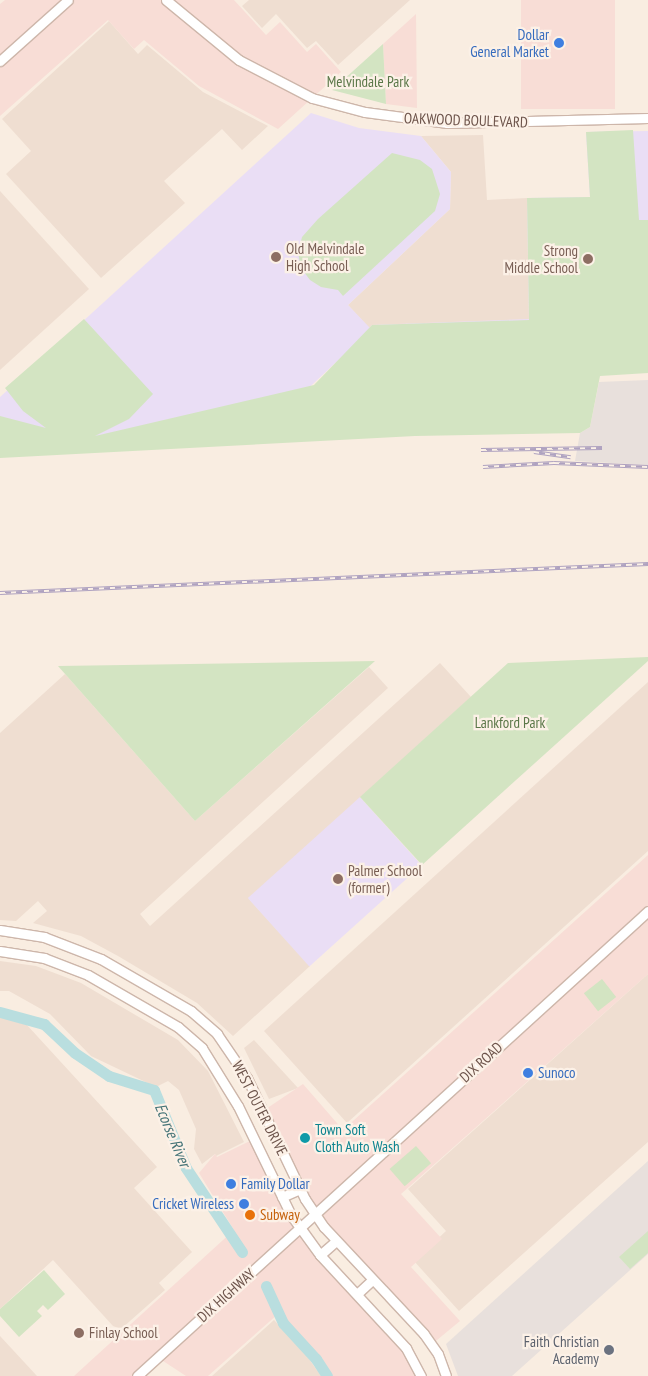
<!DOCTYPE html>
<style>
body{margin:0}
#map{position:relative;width:648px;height:1376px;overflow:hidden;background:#f9ede1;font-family:"PT Sans Narrow",sans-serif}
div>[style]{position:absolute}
.residential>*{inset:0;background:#efded1}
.commercial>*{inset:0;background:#f8ddd6;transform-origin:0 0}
.industrial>*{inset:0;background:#e8e0dc}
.education>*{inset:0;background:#eadef5;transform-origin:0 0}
.green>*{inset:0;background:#d3e4c2;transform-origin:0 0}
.river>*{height:11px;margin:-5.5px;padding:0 5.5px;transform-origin:5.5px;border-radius:5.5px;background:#b9dedf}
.roads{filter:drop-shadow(1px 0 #cdb6aa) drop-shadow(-1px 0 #cdb6aa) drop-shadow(0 1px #cdb6aa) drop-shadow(0 -1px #cdb6aa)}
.secondary>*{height:9px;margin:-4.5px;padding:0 4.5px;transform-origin:4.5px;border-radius:4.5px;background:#fff}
.rail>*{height:4px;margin-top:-2px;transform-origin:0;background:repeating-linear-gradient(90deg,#fcf1e7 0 5.5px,#afa2c0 0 11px);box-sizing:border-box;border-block:1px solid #afa2c0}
.dots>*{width:14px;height:14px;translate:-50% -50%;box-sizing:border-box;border:2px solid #fcf1e7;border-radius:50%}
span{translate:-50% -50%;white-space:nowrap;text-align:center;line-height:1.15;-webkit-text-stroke:4.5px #fcf1e7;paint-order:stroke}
.shop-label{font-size:15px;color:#366cbe}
.right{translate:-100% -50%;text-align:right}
.left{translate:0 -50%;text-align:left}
.park-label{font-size:15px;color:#5a7748}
.street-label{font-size:15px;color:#6d544b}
.education-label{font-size:15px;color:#785e54}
.culture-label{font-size:15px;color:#0d838f}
.food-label{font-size:15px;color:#c56008}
.worship-label{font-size:15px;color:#5b616d}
.water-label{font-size:16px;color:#457477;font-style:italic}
</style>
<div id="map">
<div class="residential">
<i style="clip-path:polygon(249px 0,410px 0,338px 65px,316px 41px,307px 48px,276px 14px,262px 28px,242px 6px)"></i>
<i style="clip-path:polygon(109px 21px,138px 54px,147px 45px,203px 92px,268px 126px,242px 150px,222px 129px,164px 181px,185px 203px,101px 278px,6px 174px,31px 151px,2px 119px)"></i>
<i style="clip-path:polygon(483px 135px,487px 200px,527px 198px,529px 320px,372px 325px,369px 328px,348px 305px,450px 209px,451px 172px,421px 136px)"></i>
<i style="clip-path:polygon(0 191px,89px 289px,0 370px)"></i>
<i style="clip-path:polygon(440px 663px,471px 697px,249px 899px,310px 966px,233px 1036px,197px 1003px,118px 956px,81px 936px,33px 923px,47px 911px,38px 901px,16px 921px,0 920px,0 733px,65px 674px,195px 821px,369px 667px,388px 688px,140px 914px,150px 926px)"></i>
<i style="clip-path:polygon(648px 682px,648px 851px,347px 1123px,264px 1031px)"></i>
<i style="clip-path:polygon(0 961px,36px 966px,81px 983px,178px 1040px,208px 1071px,244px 1142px,216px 1156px,215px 1154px,202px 1164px,194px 1149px,196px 1129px,179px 1090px,168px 1081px,156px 1087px,91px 1056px,50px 1014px,9px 991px,0 991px)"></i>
<i style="clip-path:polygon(648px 974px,648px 1142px,459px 1311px,414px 1261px,446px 1231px,408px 1189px)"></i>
<i style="clip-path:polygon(0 1017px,27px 1025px,157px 1167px,134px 1188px,192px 1252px,159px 1283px,165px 1290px,121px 1329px,113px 1326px,53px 1260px,0 1309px)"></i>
<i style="clip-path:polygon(254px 1040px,298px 1088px,269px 1099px,244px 1048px)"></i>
<i style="clip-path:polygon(274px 1320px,302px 1349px,321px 1376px,212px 1376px)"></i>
<i style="clip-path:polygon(0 1336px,37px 1376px,0 1376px)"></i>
</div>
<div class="commercial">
<i style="clip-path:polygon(5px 0,234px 0,266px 35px,280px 22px,307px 52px,316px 44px,341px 72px,278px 129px,199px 86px,144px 40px,134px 49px,108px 20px,0 116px,0 4px)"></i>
<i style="left:521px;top:0;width:94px;height:109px"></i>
<i style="clip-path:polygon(416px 14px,417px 108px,386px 104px,383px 44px)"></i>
<i style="clip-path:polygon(648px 855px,648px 974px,401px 1194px,442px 1239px,411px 1267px,460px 1321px,431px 1345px,325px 1229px,263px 1111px,303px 1084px,343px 1130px)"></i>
<i style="clip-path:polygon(254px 1139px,291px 1215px,406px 1348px,421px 1376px,327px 1376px,278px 1314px,208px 1376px,186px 1376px,157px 1357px,143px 1370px,147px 1376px,74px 1376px,234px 1230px,199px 1173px,215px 1154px,217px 1157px)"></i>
</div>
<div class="industrial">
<i style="clip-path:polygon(648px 380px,648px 465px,575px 461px,580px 433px,590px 427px,599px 382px)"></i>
<i style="clip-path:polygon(648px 1161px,648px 1254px,512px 1376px,458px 1376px,446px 1344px)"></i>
</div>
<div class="education">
<i style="clip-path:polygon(311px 113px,359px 128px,421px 136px,451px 172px,450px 209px,348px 305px,370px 328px,372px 325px,529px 319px,527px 198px,590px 197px,586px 132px,648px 131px,648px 325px,348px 351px,252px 441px,0 438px,0 397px)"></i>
<i style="left:360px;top:797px;width:92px;height:151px;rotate:48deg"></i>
</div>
<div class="green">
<i style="clip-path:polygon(383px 44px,386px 104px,332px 90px)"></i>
<i style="clip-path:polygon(633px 130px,639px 220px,648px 220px,648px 373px,600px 376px,590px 427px,580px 433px,415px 436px,0 458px,0 416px,46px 428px,23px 411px,5px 388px,84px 319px,153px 394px,129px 419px,95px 436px,314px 385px,372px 325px,529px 320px,527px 198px,590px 197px,586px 132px)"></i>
<i style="clip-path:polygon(392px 153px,420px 160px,432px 169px,440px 194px,435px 211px,343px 296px,338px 290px,321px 287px,310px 280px,301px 268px,298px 253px,302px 237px,318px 219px)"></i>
<i style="clip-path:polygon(648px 657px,648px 661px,422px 865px,360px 797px,508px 663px)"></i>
<i style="clip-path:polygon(375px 661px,195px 821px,58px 666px)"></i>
<i style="left:602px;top:979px;width:23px;height:23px;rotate:52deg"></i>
<i style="left:416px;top:1146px;width:23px;height:35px;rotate:49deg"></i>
<i style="clip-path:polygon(648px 1231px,648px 1253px,630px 1269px,619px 1257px)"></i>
<i style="clip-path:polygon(44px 1270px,65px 1294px,48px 1310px,43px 1305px,37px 1311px,42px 1316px,19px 1337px,0 1316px,0 1309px)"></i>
</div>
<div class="river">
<i style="left:0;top:1012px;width:46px;rotate:15.3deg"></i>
<i style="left:44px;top:1024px;width:42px;rotate:43.1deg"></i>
<i style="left:75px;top:1053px;width:41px;rotate:34.1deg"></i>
<i style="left:109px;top:1076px;width:47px;rotate:17.3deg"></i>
<i style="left:154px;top:1090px;width:84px;rotate:67.7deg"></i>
<i style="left:186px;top:1168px;width:101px;rotate:56.3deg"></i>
<i style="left:266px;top:1286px;width:41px;rotate:65.3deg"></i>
<i style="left:283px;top:1323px;width:49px;rotate:47.5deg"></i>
<i style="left:316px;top:1359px;width:20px;rotate:57deg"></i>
</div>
<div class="roads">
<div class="secondary">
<i style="left:166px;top:0;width:94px;rotate:39.4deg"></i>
<i style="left:239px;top:60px;width:82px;rotate:27.5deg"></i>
<i style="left:312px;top:98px;width:55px;rotate:14.8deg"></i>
<i style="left:365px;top:112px;width:83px;rotate:7.6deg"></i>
<i style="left:447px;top:123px;width:201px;rotate:-1.4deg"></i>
<i style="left:0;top:61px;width:91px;rotate:-41.9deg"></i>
<i style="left:0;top:930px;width:45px;rotate:9deg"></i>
<i style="left:44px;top:937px;width:61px;rotate:21.1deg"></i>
<i style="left:101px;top:959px;width:104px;rotate:30deg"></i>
<i style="left:191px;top:1011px;width:35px;rotate:41deg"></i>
<i style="left:217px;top:1034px;width:53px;rotate:55.7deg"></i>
<i style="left:247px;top:1078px;width:134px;rotate:64.4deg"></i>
<i style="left:305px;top:1199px;width:34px;rotate:56deg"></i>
<i style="left:324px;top:1227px;width:146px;rotate:46.9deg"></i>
<i style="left:424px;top:1334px;width:24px;rotate:55deg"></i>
<i style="left:438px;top:1354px;width:23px;rotate:70deg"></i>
<i style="left:0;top:951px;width:45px;rotate:9deg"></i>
<i style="left:44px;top:958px;width:47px;rotate:21.1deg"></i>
<i style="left:88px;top:975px;width:104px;rotate:30deg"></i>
<i style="left:178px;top:1027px;width:32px;rotate:41deg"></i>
<i style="left:202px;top:1048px;width:68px;rotate:58.2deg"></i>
<i style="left:238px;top:1106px;width:121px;rotate:64.1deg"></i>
<i style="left:291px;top:1215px;width:49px;rotate:54.1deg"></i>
<i style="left:320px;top:1255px;width:127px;rotate:47.2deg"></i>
<i style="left:406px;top:1348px;width:32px;rotate:62deg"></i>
<i style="left:282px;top:1197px;width:20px;rotate:-24deg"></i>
<i style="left:320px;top:1255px;width:21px;rotate:-41deg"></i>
<i style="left:357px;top:1294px;width:21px;rotate:-43deg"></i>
<i style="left:137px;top:1376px;width:691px;rotate:-42.3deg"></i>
</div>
</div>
<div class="rail">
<i style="left:481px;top:450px;width:121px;rotate:-0.9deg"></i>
<i style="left:534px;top:452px;width:37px;rotate:8deg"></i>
<i style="left:483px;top:467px;width:71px;rotate:-3.2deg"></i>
<i style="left:554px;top:463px;width:94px;rotate:2.4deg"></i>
<i style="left:0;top:593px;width:649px;rotate:-2.56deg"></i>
</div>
<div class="dots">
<i style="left:559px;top:43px;background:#3f7fe0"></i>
<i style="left:276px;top:257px;background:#8d6e63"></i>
<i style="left:588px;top:259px;background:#8d6e63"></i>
<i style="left:338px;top:879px;background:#8d6e63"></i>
<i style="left:528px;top:1073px;background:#3f7fe0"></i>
<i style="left:305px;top:1138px;background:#0f9aa8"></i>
<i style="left:231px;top:1184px;background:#3f7fe0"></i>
<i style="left:244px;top:1204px;background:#3f7fe0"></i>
<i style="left:250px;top:1215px;background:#e8710a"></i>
<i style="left:79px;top:1333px;background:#8d6e63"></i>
<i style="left:609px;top:1350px;background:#6b7280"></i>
</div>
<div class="shop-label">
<span class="right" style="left:549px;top:43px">Dollar<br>General Market</span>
<span class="left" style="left:538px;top:1073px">Sunoco</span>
<span class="left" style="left:241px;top:1184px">Family Dollar</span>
<span class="right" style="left:234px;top:1204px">Cricket Wireless</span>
</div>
<div class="park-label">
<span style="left:368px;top:82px">Melvindale Park</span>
<span style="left:510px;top:723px">Lankford Park</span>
</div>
<div class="street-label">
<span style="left:466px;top:120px;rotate:2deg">OAKWOOD BOULEVARD</span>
<span style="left:481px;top:1062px;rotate:-42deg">DIX ROAD</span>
<span style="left:260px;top:1108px;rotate:63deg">WEST OUTER DRIVE</span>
<span style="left:226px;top:1295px;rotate:-42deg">DIX HIGHWAY</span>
</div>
<div class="education-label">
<span class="left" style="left:286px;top:257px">Old Melvindale<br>High School</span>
<span class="right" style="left:578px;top:259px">Strong<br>Middle School</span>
<span class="left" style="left:348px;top:879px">Palmer School<br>(former)</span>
<span class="left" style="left:89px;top:1333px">Finlay School</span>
</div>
<div class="culture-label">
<span class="left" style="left:315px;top:1138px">Town Soft<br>Cloth Auto Wash</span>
</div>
<div class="food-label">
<span class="left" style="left:260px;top:1215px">Subway</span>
</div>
<div class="worship-label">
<span class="right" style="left:599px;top:1350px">Faith Christian<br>Academy</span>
</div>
<div class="water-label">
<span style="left:173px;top:1135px;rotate:67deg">Ecorse River</span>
</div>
</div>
